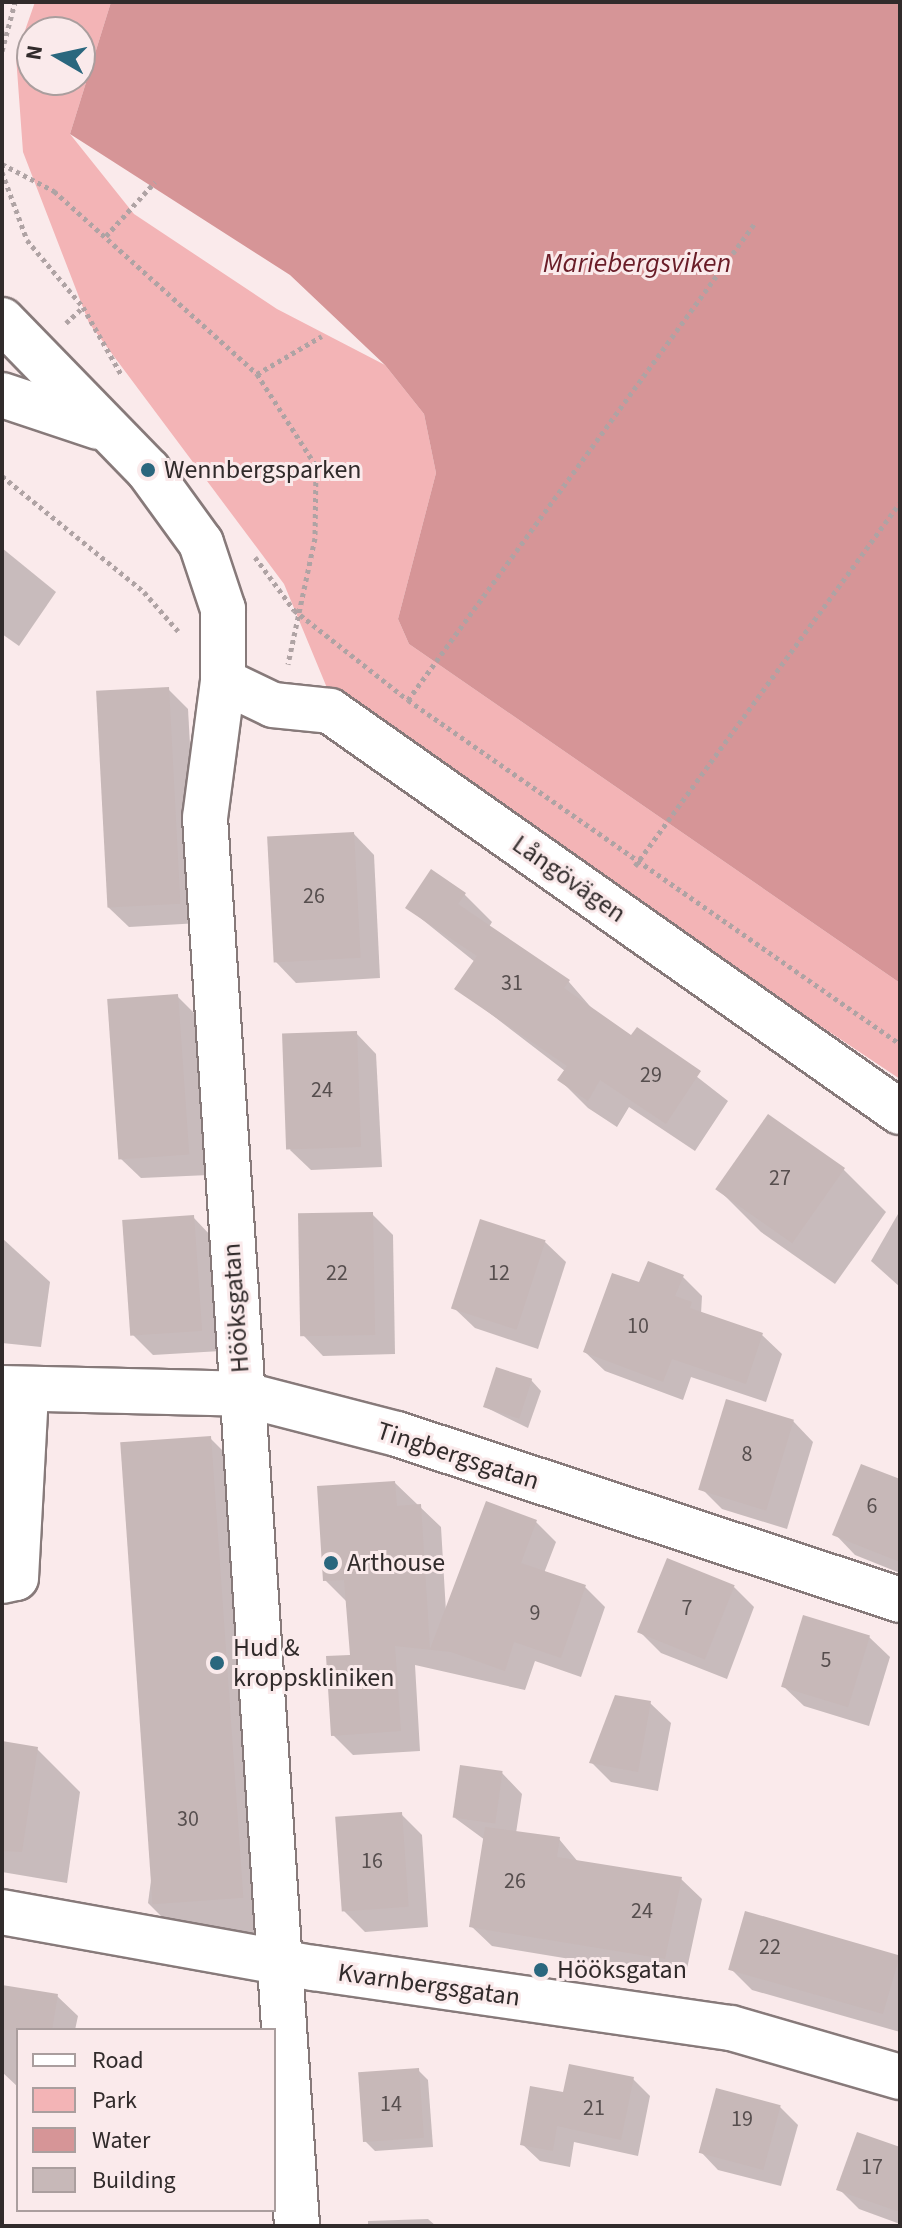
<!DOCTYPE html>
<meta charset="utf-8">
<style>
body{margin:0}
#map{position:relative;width:902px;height:2228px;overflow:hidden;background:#faeaeb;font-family:"Source Sans 3",sans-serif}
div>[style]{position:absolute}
.green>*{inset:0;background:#f3b4b6}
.water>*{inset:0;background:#d69597}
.shadow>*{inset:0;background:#0003}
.building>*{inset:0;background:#c7b8b8;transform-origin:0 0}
.path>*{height:5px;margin-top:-2.5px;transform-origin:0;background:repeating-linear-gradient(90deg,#afa3a4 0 4px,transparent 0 8px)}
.roads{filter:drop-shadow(2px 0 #877a7a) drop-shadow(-2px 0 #877a7a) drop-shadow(0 2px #877a7a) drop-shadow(0 -2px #877a7a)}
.minor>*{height:44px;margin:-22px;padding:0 22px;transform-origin:22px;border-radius:22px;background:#fff}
.dots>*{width:22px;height:22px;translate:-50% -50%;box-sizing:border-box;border:4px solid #faeaeb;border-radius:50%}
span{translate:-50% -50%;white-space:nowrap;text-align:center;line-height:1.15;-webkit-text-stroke:6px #faeaeb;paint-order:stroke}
.number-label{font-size:22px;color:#564e4e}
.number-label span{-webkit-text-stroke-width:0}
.poi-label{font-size:26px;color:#312b2b}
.left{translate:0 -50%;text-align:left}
.street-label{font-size:26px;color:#312b2b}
.water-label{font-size:28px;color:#691c27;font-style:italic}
.frame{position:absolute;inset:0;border:4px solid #312b2b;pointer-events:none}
.legend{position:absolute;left:16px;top:2028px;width:260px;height:184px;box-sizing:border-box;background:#faeaeb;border:2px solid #aa9e9e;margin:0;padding:10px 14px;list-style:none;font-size:24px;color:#312b2b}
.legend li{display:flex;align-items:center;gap:16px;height:40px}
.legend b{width:40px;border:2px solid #aa9e9e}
.north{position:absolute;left:16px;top:16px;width:80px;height:80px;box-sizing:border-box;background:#faeaeb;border:2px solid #aa9e9e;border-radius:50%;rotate:279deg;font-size:22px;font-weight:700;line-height:32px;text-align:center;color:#312b2b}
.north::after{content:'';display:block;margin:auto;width:28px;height:36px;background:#2a677e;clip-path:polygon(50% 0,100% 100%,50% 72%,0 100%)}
</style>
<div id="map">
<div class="green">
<i style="clip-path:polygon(evenodd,35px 2px,111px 2px,70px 134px,134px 214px,277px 309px,385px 365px,424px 414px,436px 473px,398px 619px,409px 644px,900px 983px,900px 1079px,332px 700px,284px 584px,89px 323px,23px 152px,16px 56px,35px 2px,32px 32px,80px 32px,80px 80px,32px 80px,32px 32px)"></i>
</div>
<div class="water">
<i style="clip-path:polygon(111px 2px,900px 2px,900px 983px,409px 644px,398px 619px,436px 473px,424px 414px,385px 365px,290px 275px,70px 134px)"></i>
</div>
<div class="shadow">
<i style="clip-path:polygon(2px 548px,56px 592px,19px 646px,2px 634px)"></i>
<i style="clip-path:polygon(168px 689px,188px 709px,200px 923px,129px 927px,108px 907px)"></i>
<i style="clip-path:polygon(354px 834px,374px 855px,380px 978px,296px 983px,276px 962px)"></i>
<i style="clip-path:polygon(464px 894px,492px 922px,489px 927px,569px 982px,595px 1012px,632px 1038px,637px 1030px,728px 1101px,695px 1151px,629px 1107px,617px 1127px,588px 1108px,560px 1080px,565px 1071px,457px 988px,475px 962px,408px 908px)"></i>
<i style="clip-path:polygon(177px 996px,198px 1017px,209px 1175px,141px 1178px,120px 1158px)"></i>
<i style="clip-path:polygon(356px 1033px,376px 1054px,382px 1167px,311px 1170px,290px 1150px)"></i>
<i style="clip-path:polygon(843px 1169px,886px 1212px,835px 1284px,761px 1232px,718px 1189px)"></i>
<i style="clip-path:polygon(372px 1214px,393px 1235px,395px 1354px,323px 1356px,303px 1335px)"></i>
<i style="clip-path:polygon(898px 1214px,900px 1215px,900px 1287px,871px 1261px)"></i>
<i style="clip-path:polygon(193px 1217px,213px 1238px,221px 1351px,153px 1355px,133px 1335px)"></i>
<i style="clip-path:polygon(2px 1238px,50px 1282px,41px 1347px,2px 1343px)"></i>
<i style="clip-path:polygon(545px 1242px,566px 1262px,538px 1349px,475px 1328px,454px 1308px)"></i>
<i style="clip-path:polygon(683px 1277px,702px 1296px,701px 1314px,762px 1335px,782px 1354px,766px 1402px,691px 1377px,683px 1400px,605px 1371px,585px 1352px,640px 1285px)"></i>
<i style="clip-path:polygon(531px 1380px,541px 1391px,528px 1428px,485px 1407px)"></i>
<i style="clip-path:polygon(793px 1421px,813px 1442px,787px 1529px,722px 1509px,702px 1489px)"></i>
<i style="clip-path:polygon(210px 1438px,253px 1481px,282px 1940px,191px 1946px,148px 1903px)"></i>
<i style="clip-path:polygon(900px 1481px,900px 1573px,855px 1555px,835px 1534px)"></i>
<i style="clip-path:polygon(395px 1483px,441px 1527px,446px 1612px,536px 1522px,556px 1542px,544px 1573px,585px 1587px,605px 1607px,581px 1677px,535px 1661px,525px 1690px,415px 1665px,420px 1751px,353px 1755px,333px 1735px,353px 1656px,346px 1601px,325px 1580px)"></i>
<i style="clip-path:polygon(734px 1587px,754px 1607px,727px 1679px,661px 1653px,641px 1633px)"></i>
<i style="clip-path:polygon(869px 1637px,890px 1657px,869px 1726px,804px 1706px,783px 1686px)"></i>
<i style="clip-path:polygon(650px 1703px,671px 1723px,658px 1791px,611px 1782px,591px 1762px)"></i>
<i style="clip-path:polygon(2px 1743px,37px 1749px,80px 1792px,67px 1883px,2px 1872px)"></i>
<i style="clip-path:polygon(502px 1773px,522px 1794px,516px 1833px,559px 1839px,579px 1863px,681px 1879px,702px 1899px,685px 1978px,492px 1946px,471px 1926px,485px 1840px,455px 1818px)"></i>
<i style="clip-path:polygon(401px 1814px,422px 1835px,428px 1927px,365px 1932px,344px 1911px)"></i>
<i style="clip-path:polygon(900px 1956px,900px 2032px,752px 1990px,732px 1970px)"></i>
<i style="clip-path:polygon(2px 1987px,57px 1996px,78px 2016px,75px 2030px,18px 2030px,18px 2087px,2px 2072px)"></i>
<i style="clip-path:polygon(418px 2070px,428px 2080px,433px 2147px,375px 2151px,365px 2141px)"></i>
<i style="clip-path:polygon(633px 2079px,650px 2096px,638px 2156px,574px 2142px,570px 2167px,540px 2161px,522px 2144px,565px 2094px)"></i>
<i style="clip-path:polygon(780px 2107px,798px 2125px,781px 2186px,718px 2170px,701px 2152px)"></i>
<i style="clip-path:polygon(900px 2149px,900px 2224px,859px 2209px,839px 2189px)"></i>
<i style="clip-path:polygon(428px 2219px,436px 2226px,368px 2226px,368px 2221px)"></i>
</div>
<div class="building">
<i style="left:169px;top:687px;width:217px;height:73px;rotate:87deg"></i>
<i style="left:354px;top:832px;width:126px;height:87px;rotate:87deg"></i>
<i style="clip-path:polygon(431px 869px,466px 893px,458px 904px,570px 980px,564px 988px,631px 1035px,637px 1027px,701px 1071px,666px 1124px,600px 1080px,588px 1101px,557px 1080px,567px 1066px,454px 989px,477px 956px,405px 908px)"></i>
<i style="left:178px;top:994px;width:161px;height:71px;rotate:86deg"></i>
<i style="left:357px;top:1031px;width:116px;height:75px;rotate:88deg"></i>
<i style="left:768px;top:1114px;width:94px;height:92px;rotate:35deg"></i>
<i style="left:373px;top:1212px;width:123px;height:75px;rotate:89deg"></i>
<i style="left:194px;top:1215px;width:116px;height:72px;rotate:86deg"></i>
<i style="left:480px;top:1219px;width:69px;height:94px;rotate:18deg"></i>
<i style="clip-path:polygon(648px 1261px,684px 1275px,675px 1296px,692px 1302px,690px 1308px,763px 1333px,746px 1384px,672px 1359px,663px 1382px,583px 1352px,612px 1273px,639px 1282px)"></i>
<i style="left:496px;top:1367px;width:38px;height:42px;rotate:18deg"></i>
<i style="left:726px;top:1399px;width:71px;height:95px;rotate:17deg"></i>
<i style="left:211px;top:1436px;width:463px;height:91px;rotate:86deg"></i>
<i style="clip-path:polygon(861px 1464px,900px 1479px,900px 1562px,832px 1535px)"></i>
<i style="clip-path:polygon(395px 1481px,397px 1506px,421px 1504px,430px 1649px,486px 1501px,537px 1520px,521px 1563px,586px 1585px,561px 1658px,514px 1642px,505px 1671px,451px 1652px,395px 1646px,401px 1731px,331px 1736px,326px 1656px,350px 1655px,344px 1580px,323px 1581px,317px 1486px)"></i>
<i style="left:667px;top:1558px;width:73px;height:80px;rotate:22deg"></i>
<i style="left:803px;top:1615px;width:70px;height:75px;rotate:17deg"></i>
<i style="clip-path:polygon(615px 1695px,651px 1701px,638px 1772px,589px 1763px)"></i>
<i style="clip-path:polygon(2px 1741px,38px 1747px,22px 1852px,2px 1851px)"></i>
<i style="left:460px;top:1765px;width:43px;height:53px;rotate:8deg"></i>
<i style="left:402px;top:1812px;width:95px;height:67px;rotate:86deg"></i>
<i style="clip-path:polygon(485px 1827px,560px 1837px,557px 1857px,682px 1877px,665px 1959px,469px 1927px)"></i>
<i style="left:745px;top:1911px;width:161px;height:61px;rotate:16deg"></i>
<i style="clip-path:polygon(2px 1985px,58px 1994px,52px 2030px,2px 2030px)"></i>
<i style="clip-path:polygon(569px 2064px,634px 2077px,621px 2140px,557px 2126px,553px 2151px,520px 2145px,530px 2086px,563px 2092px)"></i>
<i style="left:419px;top:2068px;width:70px;height:61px;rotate:86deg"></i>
<i style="left:716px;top:2088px;width:67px;height:67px;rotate:15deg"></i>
<i style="clip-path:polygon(857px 2132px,900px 2147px,900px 2212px,836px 2190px)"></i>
</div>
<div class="path">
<i style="left:2px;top:51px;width:51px;rotate:-75.1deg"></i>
<i style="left:2px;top:164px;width:59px;rotate:27.4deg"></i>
<i style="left:54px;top:191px;width:273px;rotate:42deg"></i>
<i style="left:257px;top:374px;width:109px;rotate:57.3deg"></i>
<i style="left:316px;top:466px;width:72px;rotate:90.8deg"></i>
<i style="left:315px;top:538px;width:129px;rotate:102.1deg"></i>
<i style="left:2px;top:172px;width:72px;rotate:69.8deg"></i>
<i style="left:27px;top:240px;width:87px;rotate:50.1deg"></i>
<i style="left:83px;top:307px;width:79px;rotate:60.5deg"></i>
<i style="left:106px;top:236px;width:73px;rotate:-47.8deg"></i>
<i style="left:66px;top:323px;width:23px;rotate:-43deg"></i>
<i style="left:257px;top:374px;width:75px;rotate:-30.3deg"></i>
<i style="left:2px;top:476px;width:183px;rotate:39.2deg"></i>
<i style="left:144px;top:592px;width:52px;rotate:48.9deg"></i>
<i style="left:255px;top:557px;width:66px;rotate:53.7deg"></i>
<i style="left:294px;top:610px;width:145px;rotate:38.3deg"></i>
<i style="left:408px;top:700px;width:600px;rotate:34.96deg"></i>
<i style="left:408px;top:700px;width:590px;rotate:-53.97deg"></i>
<i style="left:635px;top:866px;width:450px;rotate:-53.9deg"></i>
</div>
<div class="roads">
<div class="minor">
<i style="left:2px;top:320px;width:209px;rotate:45.8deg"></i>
<i style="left:148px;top:470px;width:90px;rotate:54deg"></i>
<i style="left:201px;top:543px;width:70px;rotate:71.6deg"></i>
<i style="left:223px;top:609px;width:72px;rotate:90deg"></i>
<i style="left:223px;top:681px;width:138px;rotate:97.5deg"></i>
<i style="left:205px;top:818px;width:1411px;rotate:86.26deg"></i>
<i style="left:2px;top:395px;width:101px;rotate:18.4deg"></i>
<i style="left:223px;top:681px;width:55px;rotate:25.6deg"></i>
<i style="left:273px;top:705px;width:57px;rotate:6deg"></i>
<i style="left:330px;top:711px;width:697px;rotate:35.13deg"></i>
<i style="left:2px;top:1388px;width:240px;rotate:1.4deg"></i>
<i style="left:242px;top:1394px;width:160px;rotate:14.5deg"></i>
<i style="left:397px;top:1434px;width:530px;rotate:18.26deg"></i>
<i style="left:2px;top:1581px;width:14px;rotate:-12deg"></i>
<i style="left:16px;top:1578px;width:185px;rotate:-86.9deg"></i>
<i style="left:2px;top:1912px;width:317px;rotate:10.2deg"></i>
<i style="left:314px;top:1968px;width:421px;rotate:8.2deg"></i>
<i style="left:731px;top:2028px;width:176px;rotate:16.2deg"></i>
</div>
</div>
<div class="dots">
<i style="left:148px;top:470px;background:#2a677e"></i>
<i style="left:331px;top:1563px;background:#2a677e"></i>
<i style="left:217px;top:1663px;background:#2a677e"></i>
<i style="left:541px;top:1970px;background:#2a677e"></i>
</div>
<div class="number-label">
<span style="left:314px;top:897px">26</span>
<span style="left:512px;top:984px">31</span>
<span style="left:651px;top:1076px">29</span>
<span style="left:322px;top:1091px">24</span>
<span style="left:780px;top:1179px">27</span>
<span style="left:337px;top:1274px">22</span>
<span style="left:499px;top:1274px">12</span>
<span style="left:638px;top:1327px">10</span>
<span style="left:747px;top:1455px">8</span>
<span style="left:872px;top:1507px">6</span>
<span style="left:687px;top:1609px">7</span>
<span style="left:535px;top:1614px">9</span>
<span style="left:826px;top:1661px">5</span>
<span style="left:188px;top:1820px">30</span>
<span style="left:372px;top:1862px">16</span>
<span style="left:515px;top:1882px">26</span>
<span style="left:642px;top:1912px">24</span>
<span style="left:770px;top:1948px">22</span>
<span style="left:391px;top:2105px">14</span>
<span style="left:594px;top:2109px">21</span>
<span style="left:742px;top:2120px">19</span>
<span style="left:872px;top:2168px">17</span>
</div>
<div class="poi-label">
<span class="left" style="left:164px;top:470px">Wennbergsparken</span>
<span class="left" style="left:347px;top:1563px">Arthouse</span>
<span class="left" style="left:233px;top:1663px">Hud &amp;<br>kroppskliniken</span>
<span class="left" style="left:557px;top:1970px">Hööksgatan</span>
</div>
<div class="street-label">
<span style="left:569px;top:879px;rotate:35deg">Långövägen</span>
<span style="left:236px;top:1308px;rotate:-94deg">Hööksgatan</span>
<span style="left:458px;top:1456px;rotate:18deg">Tingbergsgatan</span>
<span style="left:429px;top:1985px;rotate:8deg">Kvarnbergsgatan</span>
</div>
<div class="water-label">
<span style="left:637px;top:263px">Mariebergsviken</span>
</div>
<div class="frame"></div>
<ul class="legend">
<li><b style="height:10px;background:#fff"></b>Road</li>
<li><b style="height:22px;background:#f3b4b6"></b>Park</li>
<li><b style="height:22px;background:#d69597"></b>Water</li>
<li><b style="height:22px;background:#c7b8b8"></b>Building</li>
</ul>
<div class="north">N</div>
</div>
